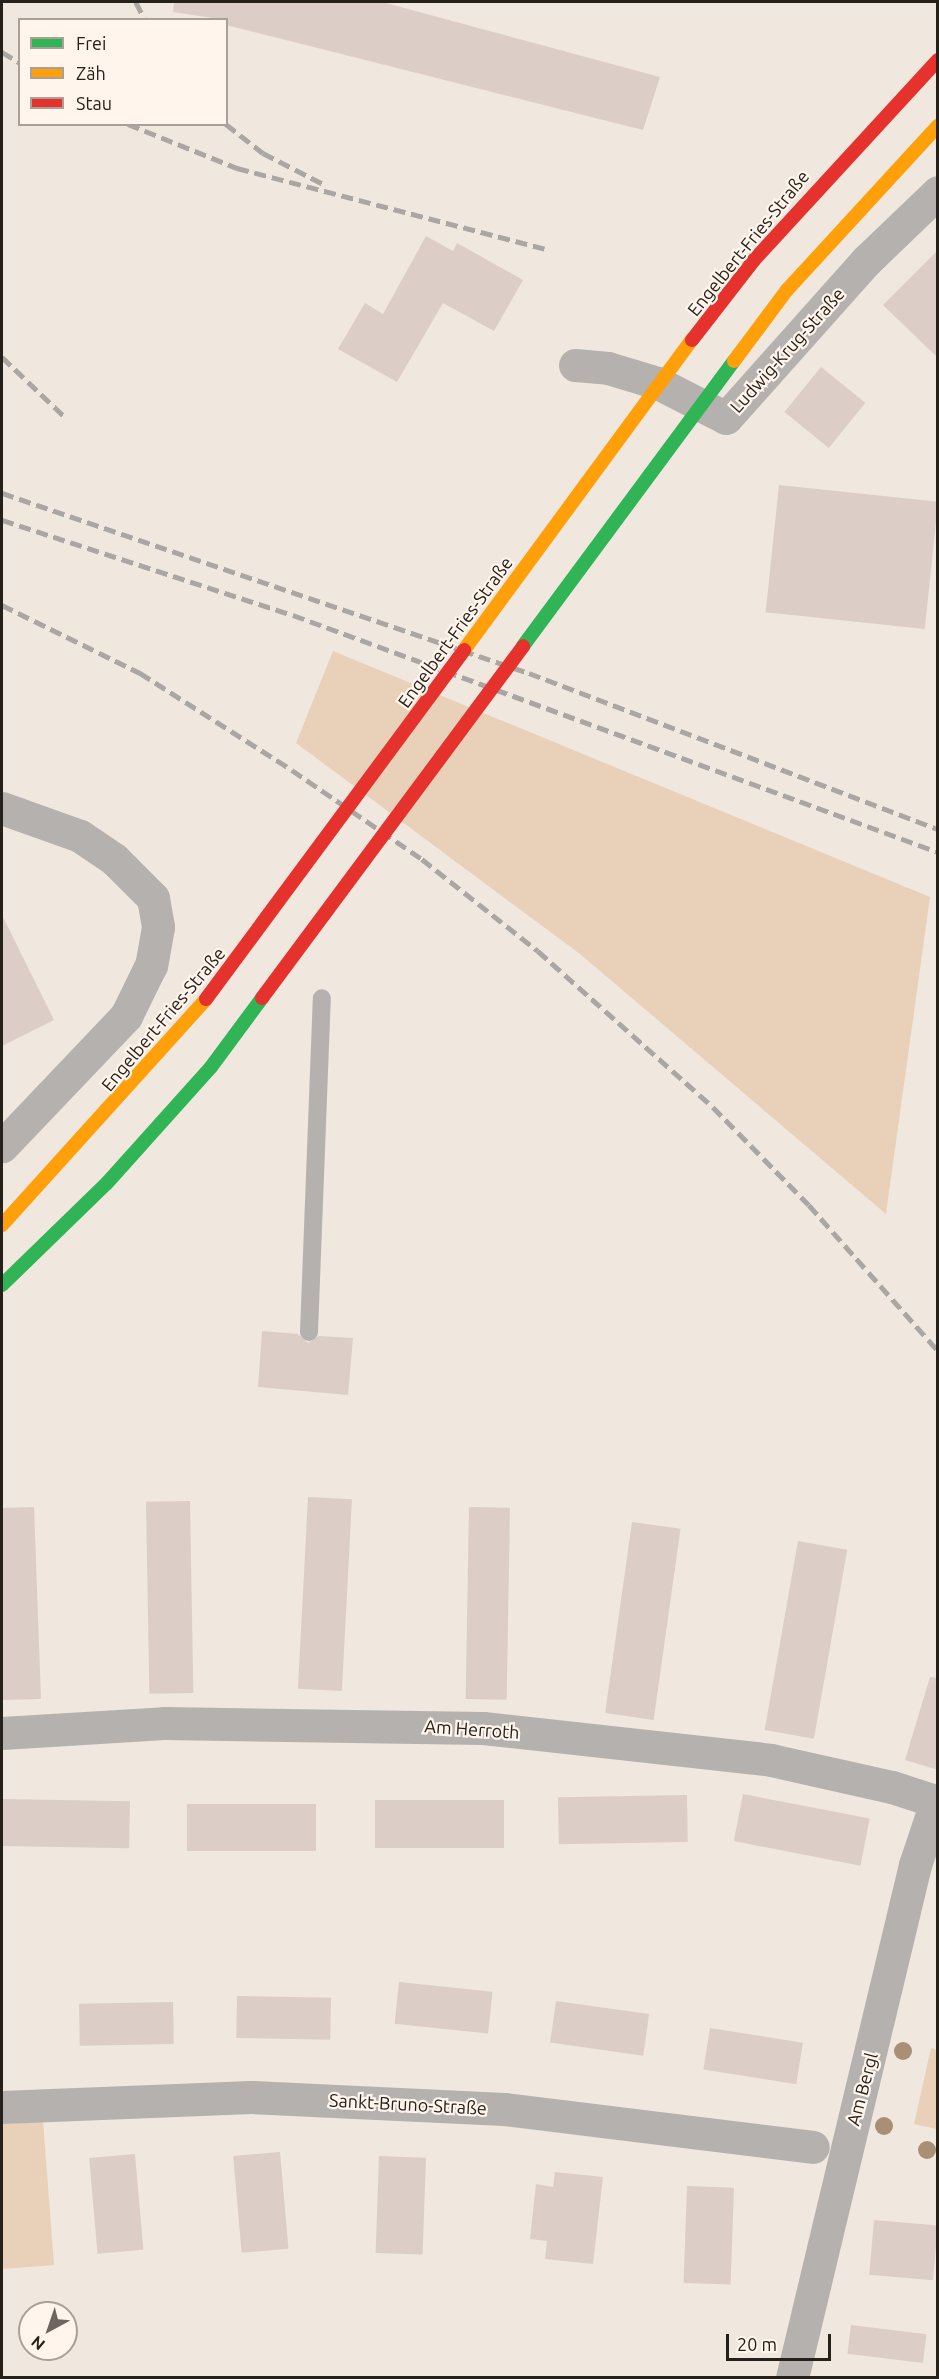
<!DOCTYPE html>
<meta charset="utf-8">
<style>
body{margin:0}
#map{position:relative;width:939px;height:2379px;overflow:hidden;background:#f0e7df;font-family:Ubuntu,sans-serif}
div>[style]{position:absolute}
.green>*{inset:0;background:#e9d0b8}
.building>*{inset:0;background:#ddcdc7;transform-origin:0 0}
.lane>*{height:18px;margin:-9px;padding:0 9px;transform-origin:9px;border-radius:9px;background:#b4b1af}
.street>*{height:33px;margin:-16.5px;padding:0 16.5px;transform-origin:16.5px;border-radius:16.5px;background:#b4b1af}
.rail>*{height:4.5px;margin-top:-2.25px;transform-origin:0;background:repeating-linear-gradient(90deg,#aaa6a3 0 12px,transparent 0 18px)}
.fast-bridge>*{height:14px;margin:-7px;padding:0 7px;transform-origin:7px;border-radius:7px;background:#30b455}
.slow-bridge>*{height:14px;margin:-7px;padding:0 7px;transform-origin:7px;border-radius:7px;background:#ff9f0a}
.jam-bridge>*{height:14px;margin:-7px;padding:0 7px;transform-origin:7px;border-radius:7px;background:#e5322d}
.trees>*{width:18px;height:18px;margin:-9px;border-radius:50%;background:#a99074}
span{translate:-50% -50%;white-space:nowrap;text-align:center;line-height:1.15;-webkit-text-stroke:4.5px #fff5ed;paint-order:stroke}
.street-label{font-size:18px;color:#26201b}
.frame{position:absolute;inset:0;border:3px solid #26201b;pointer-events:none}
.legend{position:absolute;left:18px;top:18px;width:210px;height:108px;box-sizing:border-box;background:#fff5ed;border:2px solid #a8a099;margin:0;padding:8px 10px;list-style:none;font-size:18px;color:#26201b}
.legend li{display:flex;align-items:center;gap:12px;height:30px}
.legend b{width:30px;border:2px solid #a8a099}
.north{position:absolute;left:18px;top:2301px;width:60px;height:60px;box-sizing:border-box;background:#fff5ed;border:2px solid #a8a099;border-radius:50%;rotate:220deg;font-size:16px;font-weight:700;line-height:24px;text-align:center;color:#26201b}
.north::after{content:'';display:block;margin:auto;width:21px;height:27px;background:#6d6660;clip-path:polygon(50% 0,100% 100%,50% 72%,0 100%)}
.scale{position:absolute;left:726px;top:2334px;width:105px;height:27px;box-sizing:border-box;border:3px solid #26201b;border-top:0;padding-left:8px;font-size:18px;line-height:21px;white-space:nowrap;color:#26201b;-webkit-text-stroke:4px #fff5ed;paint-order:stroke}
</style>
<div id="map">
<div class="green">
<i style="clip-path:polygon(333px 651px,930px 897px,886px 1214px,580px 954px,296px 743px)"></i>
<i style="clip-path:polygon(931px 2048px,937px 2050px,937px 2129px,914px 2124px)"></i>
<i style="clip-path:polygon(43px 2121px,54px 2265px,2px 2269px,2px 2124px)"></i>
</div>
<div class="building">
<i style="clip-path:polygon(174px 2px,382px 2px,660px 77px,643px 130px,226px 25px,226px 20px,173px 12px)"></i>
<i style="clip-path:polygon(426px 236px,453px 251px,457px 243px,523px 280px,494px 331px,443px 303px,397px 382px,338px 349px,365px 303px,383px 314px)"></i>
<i style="clip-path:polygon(938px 250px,938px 358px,883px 305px)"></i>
<i style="left:821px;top:367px;width:57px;height:58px;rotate:39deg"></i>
<i style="left:779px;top:485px;width:160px;height:128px;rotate:6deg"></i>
<i style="clip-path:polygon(2px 915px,54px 1020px,2px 1046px)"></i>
<i style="clip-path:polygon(262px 1331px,298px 1334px,308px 1343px,319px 1336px,353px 1338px,348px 1395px,258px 1387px)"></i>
<i style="left:308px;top:1497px;width:44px;height:192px;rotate:3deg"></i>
<i style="left:190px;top:1501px;width:192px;height:44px;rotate:89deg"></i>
<i style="clip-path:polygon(34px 1507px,41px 1699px,2px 1700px,2px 1508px)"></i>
<i style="left:469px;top:1507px;width:41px;height:192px;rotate:1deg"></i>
<i style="left:632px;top:1522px;width:49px;height:193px;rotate:8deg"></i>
<i style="left:798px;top:1541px;width:50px;height:192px;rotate:10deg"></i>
<i style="clip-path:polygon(930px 1677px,938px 1678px,938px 1770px,905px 1760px)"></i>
<i style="left:743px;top:1794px;width:129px;height:48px;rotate:11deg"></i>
<i style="left:687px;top:1795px;width:47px;height:129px;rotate:89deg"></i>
<i style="left:2px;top:1799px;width:128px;height:47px;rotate:1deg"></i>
<i style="left:375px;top:1800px;width:129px;height:48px"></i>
<i style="left:316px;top:1804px;width:47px;height:129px;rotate:90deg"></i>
<i style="left:399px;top:1982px;width:94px;height:42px;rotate:6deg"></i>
<i style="left:237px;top:1996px;width:94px;height:42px;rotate:1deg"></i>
<i style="left:556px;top:2001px;width:94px;height:42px;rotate:8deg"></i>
<i style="left:173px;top:2002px;width:42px;height:94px;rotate:89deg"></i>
<i style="left:710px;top:2028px;width:94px;height:42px;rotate:9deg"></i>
<i style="left:280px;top:2152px;width:97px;height:47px;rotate:85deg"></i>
<i style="left:135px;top:2154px;width:96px;height:46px;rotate:85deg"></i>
<i style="left:379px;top:2156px;width:47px;height:97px;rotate:2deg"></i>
<i style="clip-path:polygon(555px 2172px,603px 2177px,593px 2264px,545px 2259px,547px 2241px,530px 2239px,536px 2184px,553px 2187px)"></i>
<i style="left:687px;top:2186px;width:47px;height:97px;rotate:2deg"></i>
<i style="left:874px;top:2220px;width:64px;height:55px;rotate:5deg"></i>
<i style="left:851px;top:2325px;width:76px;height:29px;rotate:7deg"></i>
</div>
<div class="lane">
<i style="left:309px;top:1332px;width:334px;rotate:-87.8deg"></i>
</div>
<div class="street">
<i style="left:575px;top:365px;width:33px;rotate:5deg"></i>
<i style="left:608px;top:368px;width:52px;rotate:16.7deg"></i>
<i style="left:658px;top:383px;width:76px;rotate:27.2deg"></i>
<i style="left:726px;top:418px;width:212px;rotate:-48.3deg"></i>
<i style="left:867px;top:260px;width:98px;rotate:-43.8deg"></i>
<i style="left:2px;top:808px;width:83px;rotate:19.7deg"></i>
<i style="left:80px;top:836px;width:41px;rotate:34.1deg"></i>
<i style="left:114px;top:859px;width:55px;rotate:45deg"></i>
<i style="left:153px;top:898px;width:29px;rotate:80deg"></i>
<i style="left:158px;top:927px;width:39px;rotate:100deg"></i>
<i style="left:151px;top:965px;width:57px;rotate:116.1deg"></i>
<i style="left:126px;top:1016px;width:180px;rotate:133.6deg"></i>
<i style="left:2px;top:1733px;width:162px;rotate:-3.5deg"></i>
<i style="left:164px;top:1723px;width:319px;rotate:0.9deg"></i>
<i style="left:483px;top:1728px;width:290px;rotate:6.3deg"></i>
<i style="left:771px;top:1760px;width:124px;rotate:12.6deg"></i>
<i style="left:892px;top:1787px;width:48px;rotate:18.1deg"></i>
<i style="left:2px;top:2107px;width:249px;rotate:-2.3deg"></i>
<i style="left:251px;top:2097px;width:253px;rotate:2.7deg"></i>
<i style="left:504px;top:2109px;width:311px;rotate:7deg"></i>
<i style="left:792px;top:2378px;width:528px;rotate:-76.52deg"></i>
<i style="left:915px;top:1865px;width:66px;rotate:-71.6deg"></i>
</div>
<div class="rail">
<i style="left:136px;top:2px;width:20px;rotate:63deg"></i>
<i style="left:2px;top:52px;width:21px;rotate:31deg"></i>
<i style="left:128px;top:124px;width:118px;rotate:22deg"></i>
<i style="left:237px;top:168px;width:318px;rotate:14.7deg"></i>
<i style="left:226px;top:124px;width:47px;rotate:38.1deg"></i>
<i style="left:263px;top:153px;width:70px;rotate:27.3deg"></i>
<i style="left:2px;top:357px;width:86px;rotate:43.6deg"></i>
<i style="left:2px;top:493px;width:557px;rotate:18.86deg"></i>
<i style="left:529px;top:673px;width:438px;rotate:20.9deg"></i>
<i style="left:2px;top:520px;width:306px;rotate:18.1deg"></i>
<i style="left:293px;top:615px;width:687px;rotate:20.18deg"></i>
<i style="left:2px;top:605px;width:154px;rotate:26.2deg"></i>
<i style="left:140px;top:673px;width:180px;rotate:32.5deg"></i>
<i style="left:292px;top:770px;width:158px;rotate:34.4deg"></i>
<i style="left:422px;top:859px;width:148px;rotate:38.4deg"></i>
<i style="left:538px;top:951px;width:234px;rotate:41.7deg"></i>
<i style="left:713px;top:1107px;width:137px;rotate:45.6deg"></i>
<i style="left:809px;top:1205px;width:195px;rotate:48.5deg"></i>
</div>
<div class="fast-bridge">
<i style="left:523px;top:646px;width:355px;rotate:-53.5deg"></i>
<i style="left:2px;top:1285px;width:146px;rotate:-44.2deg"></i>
<i style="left:107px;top:1183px;width:156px;rotate:-48.1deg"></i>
<i style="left:211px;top:1067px;width:86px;rotate:-53.5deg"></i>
</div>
<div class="slow-bridge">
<i style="left:734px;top:361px;width:89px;rotate:-53.3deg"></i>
<i style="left:787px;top:290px;width:223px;rotate:-47.4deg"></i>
<i style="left:464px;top:650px;width:385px;rotate:-53.7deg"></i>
<i style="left:2px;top:1225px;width:304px;rotate:-47.9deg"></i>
</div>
<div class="jam-bridge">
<i style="left:692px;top:340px;width:101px;rotate:-52.2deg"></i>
<i style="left:754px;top:260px;width:272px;rotate:-47.4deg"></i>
<i style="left:262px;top:998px;width:438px;rotate:-53.4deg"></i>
<i style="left:206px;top:999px;width:434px;rotate:-53.5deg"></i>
</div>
<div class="trees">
<i style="left:903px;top:2051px"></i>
<i style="left:884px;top:2126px"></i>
<i style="left:927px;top:2150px"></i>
</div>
<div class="street-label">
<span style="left:748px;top:243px;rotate:-51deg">Engelbert-Fries-Straße</span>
<span style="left:787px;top:350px;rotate:-48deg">Ludwig-Krug-Straße</span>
<span style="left:455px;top:632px;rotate:-54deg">Engelbert-Fries-Straße</span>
<span style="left:163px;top:1019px;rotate:-50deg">Engelbert-Fries-Straße</span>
<span style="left:472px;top:1729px;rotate:4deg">Am Herroth</span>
<span style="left:862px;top:2089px;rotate:-75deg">Am Bergl</span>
<span style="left:408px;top:2104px;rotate:3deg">Sankt-Bruno-Straße</span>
</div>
<div class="frame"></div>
<ul class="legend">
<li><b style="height:8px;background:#30b455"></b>Frei</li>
<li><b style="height:8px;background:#ff9f0a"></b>Zäh</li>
<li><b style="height:8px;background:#e5322d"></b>Stau</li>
</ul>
<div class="north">N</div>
<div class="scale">20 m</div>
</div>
